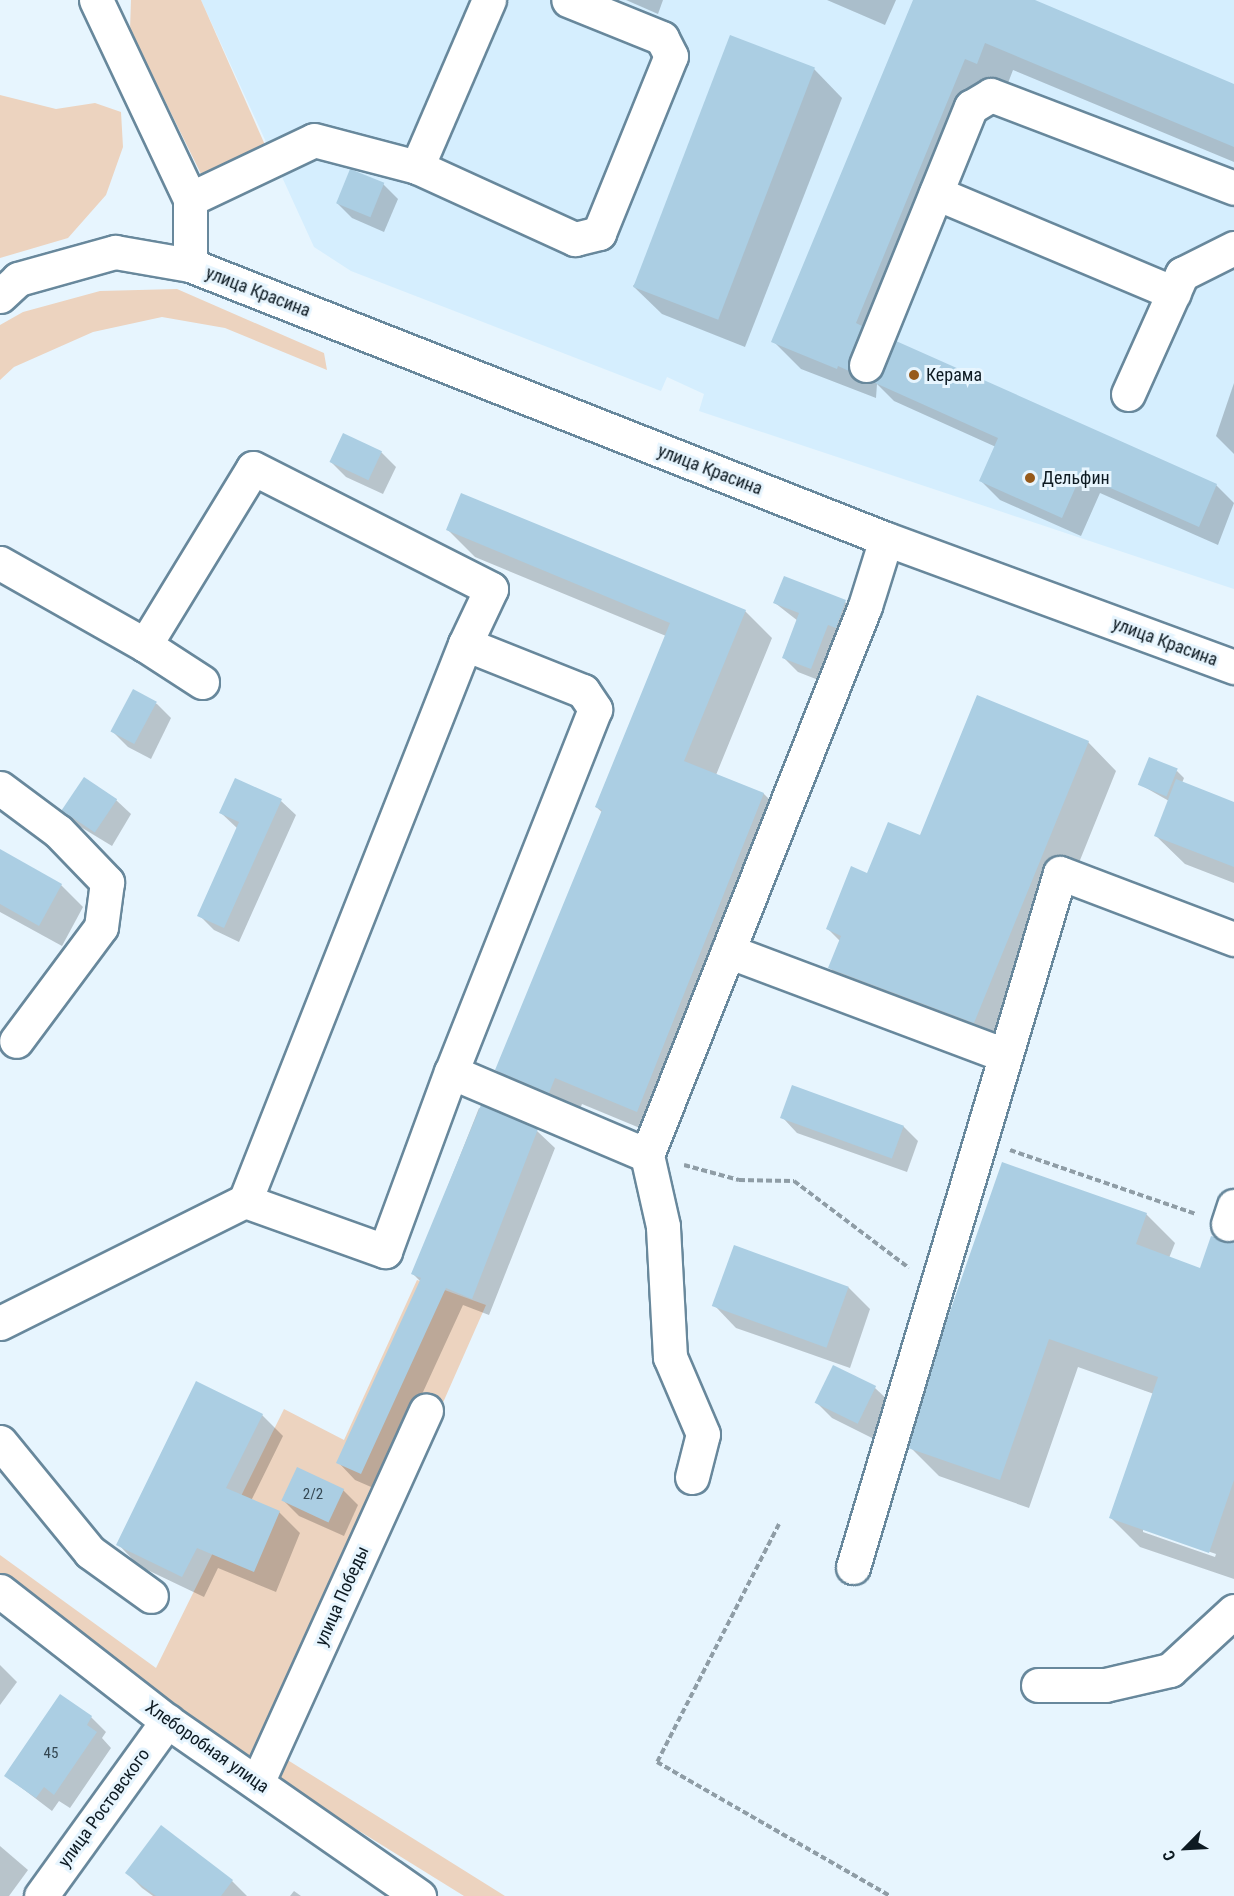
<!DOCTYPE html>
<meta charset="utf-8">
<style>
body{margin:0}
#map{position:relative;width:1234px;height:1896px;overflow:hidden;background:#e7f5fe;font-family:"Roboto Condensed",sans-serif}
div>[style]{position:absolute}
.built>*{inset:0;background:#d5eefe}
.green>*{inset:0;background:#ecd3bf}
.shadow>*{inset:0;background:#0003}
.building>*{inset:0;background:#abcee3;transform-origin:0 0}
.path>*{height:4px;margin-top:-2px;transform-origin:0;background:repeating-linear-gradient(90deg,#8f9da6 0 6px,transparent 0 9px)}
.roads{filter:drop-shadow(2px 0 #68889c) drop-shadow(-2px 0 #68889c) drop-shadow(0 2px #68889c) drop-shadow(0 -2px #68889c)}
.minor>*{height:33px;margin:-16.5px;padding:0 16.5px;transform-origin:16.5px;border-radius:16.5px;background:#fff}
.dots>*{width:16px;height:16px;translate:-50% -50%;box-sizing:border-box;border:3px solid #e7f5fe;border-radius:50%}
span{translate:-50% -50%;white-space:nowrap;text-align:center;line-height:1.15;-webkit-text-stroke:6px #e7f5fe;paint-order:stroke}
.number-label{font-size:15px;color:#344752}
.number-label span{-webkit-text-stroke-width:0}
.street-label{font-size:18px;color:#0d1a22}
.poi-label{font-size:18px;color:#0d1a22}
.left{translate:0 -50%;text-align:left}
.north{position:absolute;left:1156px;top:1818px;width:60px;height:60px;-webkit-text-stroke:4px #e7f5fe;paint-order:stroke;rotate:246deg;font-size:16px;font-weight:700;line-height:24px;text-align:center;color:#0d1a22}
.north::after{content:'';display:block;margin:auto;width:21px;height:27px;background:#0d1a22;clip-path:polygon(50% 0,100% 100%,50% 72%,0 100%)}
</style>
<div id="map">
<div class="built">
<i style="clip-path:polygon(201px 0,1234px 0,1234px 589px,699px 411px,704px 394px,667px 377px,661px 391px,351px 271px,314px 247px)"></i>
</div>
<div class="green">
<i style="clip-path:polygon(131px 0,201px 0,265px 145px,203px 178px,130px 30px)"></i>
<i style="clip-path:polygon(0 95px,56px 109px,95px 103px,121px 112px,123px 147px,106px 195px,68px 238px,0 258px)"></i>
<i style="clip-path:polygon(177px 289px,324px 353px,327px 370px,225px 328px,162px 317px,93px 332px,14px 367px,0 380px,0 325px,23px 312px,100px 291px)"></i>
<i style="clip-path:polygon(417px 1280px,486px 1305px,286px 1759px,505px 1896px,464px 1896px,232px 1752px,0 1581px,0 1555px,156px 1668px,284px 1409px,344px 1440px)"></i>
</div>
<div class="shadow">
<i style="clip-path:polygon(626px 0,663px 0,658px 14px)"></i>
<i style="clip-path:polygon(827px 0,896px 0,885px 25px)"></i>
<i style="clip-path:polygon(915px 0,1031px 0,1234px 85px,1234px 162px,1013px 70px,1005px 91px,993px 86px,884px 350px,891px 357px,897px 343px,1216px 485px,1234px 503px,1218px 545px,1100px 493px,1081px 536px,1000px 500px,981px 481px,996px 447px,894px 401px,877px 384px,876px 398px,801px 369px,773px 341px)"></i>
<i style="clip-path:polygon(814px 69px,842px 98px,745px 347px,662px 314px,633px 286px)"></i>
<i style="clip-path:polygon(383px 184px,398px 199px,384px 232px,352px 218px,337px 203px)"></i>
<i style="clip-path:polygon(1234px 383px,1234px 454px,1216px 436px)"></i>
<i style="clip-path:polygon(381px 452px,396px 467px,383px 494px,346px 477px,331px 462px)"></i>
<i style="clip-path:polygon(448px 530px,745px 611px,772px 638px,716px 775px,764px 794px,791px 821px,664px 1138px,582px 1104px,576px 1119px,524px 1097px,497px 1070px,603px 813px,596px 807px,666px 636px,475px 557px)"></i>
<i style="clip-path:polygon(784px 578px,845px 602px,860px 617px,826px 683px,798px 672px,783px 657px,798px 621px,775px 603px)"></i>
<i style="clip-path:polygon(133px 692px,157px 704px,171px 718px,151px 759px,128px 747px,113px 732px)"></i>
<i style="clip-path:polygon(1088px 742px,1116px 771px,1003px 1051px,859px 996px,830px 968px,841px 942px,828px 929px,868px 875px,921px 837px)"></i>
<i style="clip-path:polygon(1177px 771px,1184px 778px,1182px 783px,1234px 804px,1234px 883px,1185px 864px,1156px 836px,1169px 801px,1139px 784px)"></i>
<i style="clip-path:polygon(116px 800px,131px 814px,112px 846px,79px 826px,65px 811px)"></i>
<i style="clip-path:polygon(281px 801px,296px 815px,239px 942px,214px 930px,199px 915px,238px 829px,221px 813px)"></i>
<i style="clip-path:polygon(0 851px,61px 885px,83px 907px,62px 946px,0 912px)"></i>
<i style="clip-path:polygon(479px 1108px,537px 1131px,555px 1148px,489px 1315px,463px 1305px,378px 1490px,355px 1480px,338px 1462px,421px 1282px,413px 1274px)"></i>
<i style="clip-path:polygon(783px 1118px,903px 1126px,918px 1141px,907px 1172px,797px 1133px)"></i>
<i style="clip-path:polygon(evenodd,1146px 1214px,1175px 1243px,1169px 1258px,1201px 1270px,1234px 1245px,1234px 1579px,1140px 1547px,1111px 1518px,1154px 1394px,1078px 1367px,1029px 1508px,939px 1476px,910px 1447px,1146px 1214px,1143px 1529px,1216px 1554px,1215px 1557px,1143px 1532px,1143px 1529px)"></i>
<i style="clip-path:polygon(848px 1287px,870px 1309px,850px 1368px,736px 1328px,714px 1305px)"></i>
<i style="clip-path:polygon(875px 1388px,890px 1402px,872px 1438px,832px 1418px,817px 1403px)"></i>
<i style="clip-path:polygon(262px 1415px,283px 1436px,251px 1501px,279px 1512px,300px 1533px,276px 1592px,218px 1568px,204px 1597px,139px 1566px,118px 1544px)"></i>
<i style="clip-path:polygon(343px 1490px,358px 1505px,344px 1536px,299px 1516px,284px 1501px)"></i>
<i style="clip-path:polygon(0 1665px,17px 1682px,0 1705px)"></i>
<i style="clip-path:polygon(91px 1717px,106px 1732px,102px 1738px,111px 1748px,70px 1808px,59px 1801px,52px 1811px,6px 1776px)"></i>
<i style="clip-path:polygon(162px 1827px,232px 1881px,247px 1896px,153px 1896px,142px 1888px,127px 1873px)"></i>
<i style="clip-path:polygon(0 1846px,28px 1870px,9px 1896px,0 1896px)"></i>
<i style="clip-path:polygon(294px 1891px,301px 1896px,290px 1896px)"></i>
</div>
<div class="building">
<i style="clip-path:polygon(913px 0,1035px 0,1234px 84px,1234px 147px,985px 43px,977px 64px,965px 59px,856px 323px,862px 326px,849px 358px,849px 371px,838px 366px,837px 369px,771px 342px)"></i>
<i style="left:730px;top:35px;width:91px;height:270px;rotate:21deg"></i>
<i style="left:350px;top:169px;width:37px;height:37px;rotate:22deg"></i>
<i style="clip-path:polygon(896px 341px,1217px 484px,1199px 527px,1081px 475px,1062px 518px,979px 481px,998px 438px,873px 382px,883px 373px)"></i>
<i style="left:343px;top:433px;width:43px;height:32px;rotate:25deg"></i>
<i style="clip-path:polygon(461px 493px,746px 610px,684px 761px,764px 793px,637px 1112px,555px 1078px,549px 1093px,495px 1070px,602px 810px,595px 807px,670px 623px,446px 530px)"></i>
<i style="clip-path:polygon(784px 576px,846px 600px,836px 628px,828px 625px,811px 669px,782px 658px,799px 613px,773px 603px)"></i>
<i style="left:133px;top:689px;width:27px;height:48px;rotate:28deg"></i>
<i style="clip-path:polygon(977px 695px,1089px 741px,974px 1023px,828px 968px,841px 936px,826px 929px,851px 866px,867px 873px,888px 822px,920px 835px)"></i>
<i style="left:1149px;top:757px;width:31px;height:30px;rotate:22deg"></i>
<i style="left:84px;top:777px;width:40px;height:40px;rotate:34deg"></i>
<i style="clip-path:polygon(235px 778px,282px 799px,224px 928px,197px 916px,239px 822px,219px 813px)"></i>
<i style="clip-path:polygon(1176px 779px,1234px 802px,1234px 867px,1154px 836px)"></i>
<i style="clip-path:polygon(0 849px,62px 884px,39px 926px,0 904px)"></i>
<i style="left:792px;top:1085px;width:119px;height:35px;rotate:20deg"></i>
<i style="clip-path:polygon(481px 1105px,538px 1129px,472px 1299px,446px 1288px,361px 1474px,336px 1463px,421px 1278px,411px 1274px)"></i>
<i style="clip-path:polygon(1002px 1162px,1147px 1213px,1136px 1244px,1200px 1268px,1211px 1236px,1234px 1243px,1234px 1480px,1209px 1553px,1109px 1518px,1158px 1377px,1049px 1339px,1000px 1480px,908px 1448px,940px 1340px)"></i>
<i style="left:734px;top:1245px;width:122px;height:65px;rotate:20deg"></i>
<i style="left:833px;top:1365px;width:48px;height:42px;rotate:26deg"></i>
<i style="clip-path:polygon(196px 1381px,263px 1414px,226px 1488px,280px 1511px,254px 1572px,197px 1548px,182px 1577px,116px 1545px)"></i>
<i style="left:297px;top:1467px;width:52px;height:37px;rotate:25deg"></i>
<i style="clip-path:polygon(60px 1694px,92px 1716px,87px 1725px,97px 1732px,54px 1795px,44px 1787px,36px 1798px,4px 1776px)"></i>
<i style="clip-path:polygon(161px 1825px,233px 1880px,221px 1896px,156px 1896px,125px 1873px)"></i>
</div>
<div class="path">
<i style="left:1010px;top:1150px;width:197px;rotate:19deg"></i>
<i style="left:684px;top:1165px;width:57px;rotate:15.3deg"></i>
<i style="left:739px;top:1180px;width:55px;rotate:1deg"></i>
<i style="left:794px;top:1181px;width:144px;rotate:37.1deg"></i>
<i style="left:779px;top:1524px;width:267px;rotate:117.1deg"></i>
<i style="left:657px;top:1762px;width:269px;rotate:29.9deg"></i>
</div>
<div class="roads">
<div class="minor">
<i style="left:96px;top:0;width:220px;rotate:64.7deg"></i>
<i style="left:190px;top:199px;width:66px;rotate:90deg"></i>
<i style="left:417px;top:167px;width:182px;rotate:-66.7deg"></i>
<i style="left:936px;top:193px;width:258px;rotate:22.8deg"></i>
<i style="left:190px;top:199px;width:137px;rotate:-25.4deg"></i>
<i style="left:314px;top:140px;width:106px;rotate:14.7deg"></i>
<i style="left:417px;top:167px;width:174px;rotate:24.5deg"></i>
<i style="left:575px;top:239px;width:25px;rotate:-14deg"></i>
<i style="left:599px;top:233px;width:191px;rotate:-67.9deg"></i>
<i style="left:671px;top:56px;width:20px;rotate:-117deg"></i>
<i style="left:662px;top:38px;width:101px;rotate:-158deg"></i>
<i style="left:0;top:296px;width:25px;rotate:-43deg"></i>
<i style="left:18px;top:279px;width:101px;rotate:-15.6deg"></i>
<i style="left:115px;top:252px;width:76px;rotate:9.8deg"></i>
<i style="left:190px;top:265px;width:748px;rotate:21.49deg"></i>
<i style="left:886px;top:539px;width:371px;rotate:20.2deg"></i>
<i style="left:866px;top:365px;width:279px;rotate:-67.9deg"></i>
<i style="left:971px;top:107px;width:23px;rotate:-31deg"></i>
<i style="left:991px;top:95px;width:260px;rotate:20.9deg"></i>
<i style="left:1128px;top:394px;width:132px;rotate:-65.8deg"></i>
<i style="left:1182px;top:274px;width:58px;rotate:-26.6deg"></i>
<i style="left:0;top:563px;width:167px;rotate:29.5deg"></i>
<i style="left:145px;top:645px;width:68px;rotate:33deg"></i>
<i style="left:145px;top:645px;width:207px;rotate:-58.6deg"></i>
<i style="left:253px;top:468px;width:267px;rotate:26.9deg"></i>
<i style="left:491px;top:589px;width:61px;rotate:115.3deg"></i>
<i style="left:0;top:788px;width:72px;rotate:36.6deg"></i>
<i style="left:58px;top:831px;width:71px;rotate:46.1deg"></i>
<i style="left:107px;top:882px;width:45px;rotate:97.6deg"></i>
<i style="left:101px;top:927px;width:142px;rotate:126.7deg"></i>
<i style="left:728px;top:951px;width:296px;rotate:20.6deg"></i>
<i style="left:245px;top:1201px;width:149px;rotate:19.7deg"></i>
<i style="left:385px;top:1251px;width:191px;rotate:-69.8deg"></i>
<i style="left:1228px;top:1224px;width:19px;rotate:-72deg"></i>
<i style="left:0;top:1323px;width:274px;rotate:-26.5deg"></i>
<i style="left:245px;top:1201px;width:599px;rotate:-68.45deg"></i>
<i style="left:465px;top:644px;width:127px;rotate:21.7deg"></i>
<i style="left:583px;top:691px;width:22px;rotate:56deg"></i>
<i style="left:595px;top:709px;width:391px;rotate:111.6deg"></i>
<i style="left:451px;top:1072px;width:213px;rotate:23deg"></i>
<i style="left:0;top:1442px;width:142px;rotate:50.7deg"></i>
<i style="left:90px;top:1552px;width:75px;rotate:35.8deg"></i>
<i style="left:692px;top:1477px;width:44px;rotate:-75.7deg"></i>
<i style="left:703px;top:1434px;width:84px;rotate:-113.2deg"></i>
<i style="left:670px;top:1357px;width:131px;rotate:-93.1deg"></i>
<i style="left:663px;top:1226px;width:73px;rotate:-102.7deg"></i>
<i style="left:647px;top:1155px;width:591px;rotate:-68.34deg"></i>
<i style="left:865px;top:606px;width:70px;rotate:-72.6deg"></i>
<i style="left:853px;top:1567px;width:724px;rotate:-73.39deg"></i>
<i style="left:1060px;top:873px;width:186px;rotate:20.8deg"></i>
<i style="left:0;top:1591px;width:212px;rotate:37.9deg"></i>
<i style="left:167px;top:1721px;width:307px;rotate:34.8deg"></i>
<i style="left:1038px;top:1685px;width:67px"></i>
<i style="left:1105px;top:1685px;width:67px;rotate:-13deg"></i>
<i style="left:1170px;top:1670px;width:87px;rotate:-42.7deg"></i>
<i style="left:257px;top:1783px;width:409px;rotate:-65.6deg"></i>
<i style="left:41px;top:1896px;width:216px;rotate:-54.2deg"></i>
</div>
</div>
<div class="dots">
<i style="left:914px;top:375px;background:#965a1b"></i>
<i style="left:1030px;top:478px;background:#965a1b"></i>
</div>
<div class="number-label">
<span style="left:313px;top:1495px">2/2</span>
<span style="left:51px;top:1754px">45</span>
</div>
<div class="street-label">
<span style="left:258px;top:292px;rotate:21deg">улица Красина</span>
<span style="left:710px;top:470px;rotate:21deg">улица Красина</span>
<span style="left:1165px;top:642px;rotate:20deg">улица Красина</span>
<span style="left:342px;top:1596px;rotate:-66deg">улица Победы</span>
<span style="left:207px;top:1747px;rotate:35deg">Хлеборобная улица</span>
<span style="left:104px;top:1808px;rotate:-54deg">улица Ростовского</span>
</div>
<div class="poi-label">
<span class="left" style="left:926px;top:375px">Керама</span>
<span class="left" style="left:1042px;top:478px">Дельфин</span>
</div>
<div class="north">С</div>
</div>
